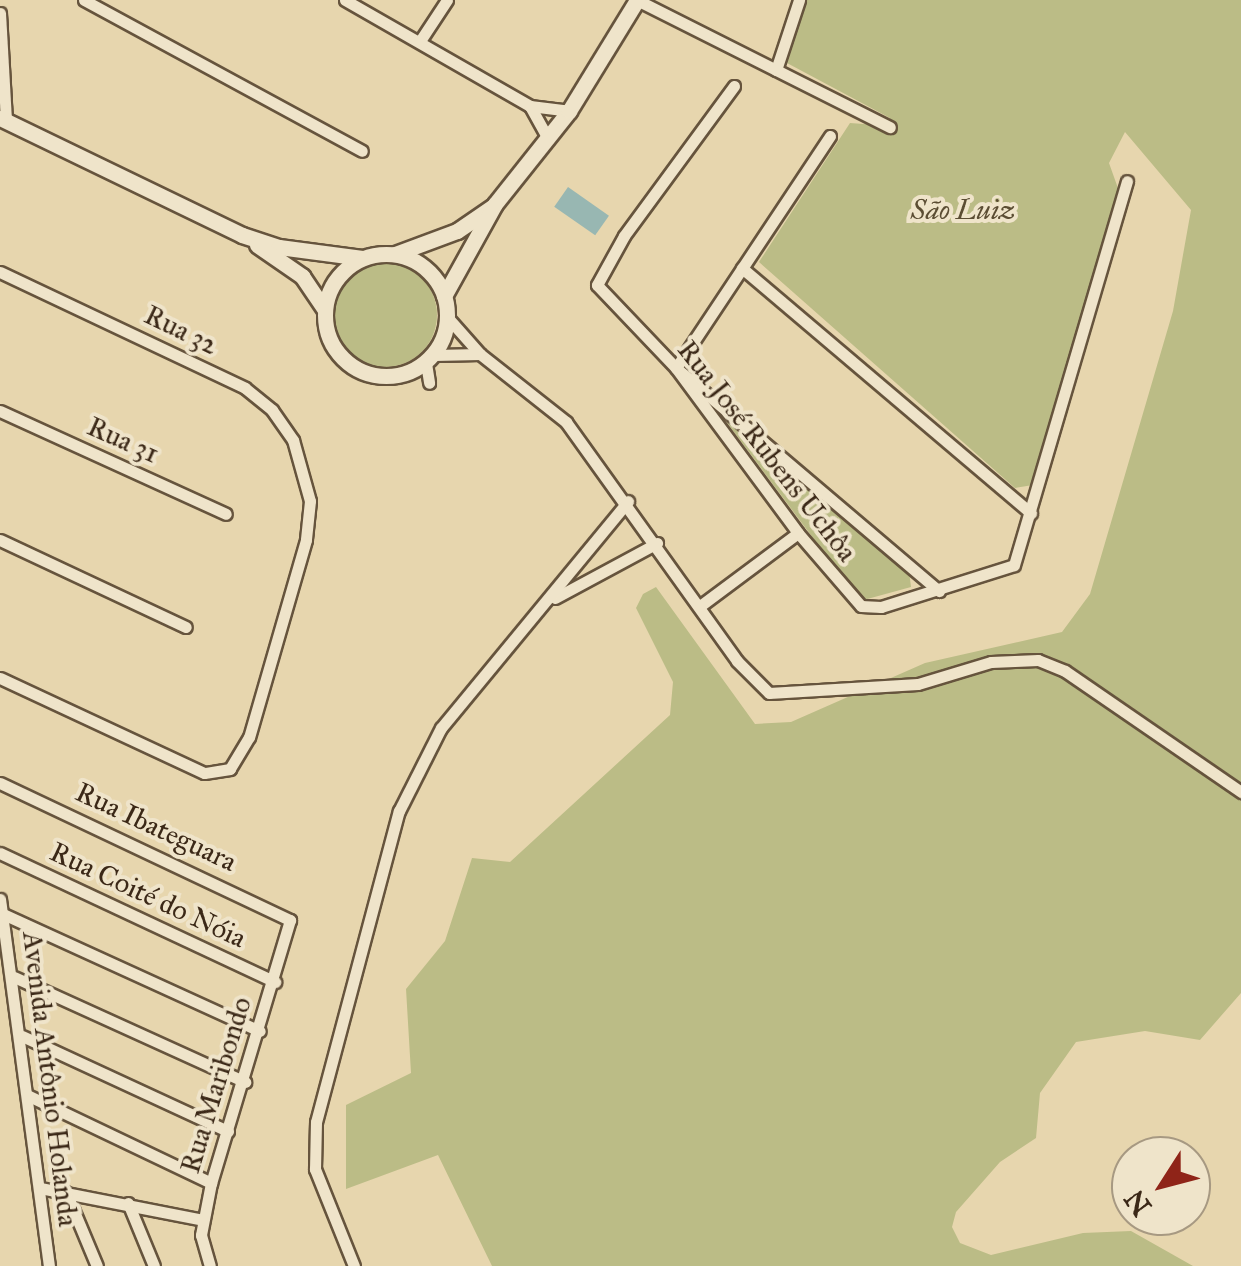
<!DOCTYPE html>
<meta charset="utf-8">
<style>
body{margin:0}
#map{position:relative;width:1241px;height:1266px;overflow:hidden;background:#e7d6ae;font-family:"IM FELL Great Primer",serif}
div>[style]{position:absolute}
.green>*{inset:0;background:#bbbc86}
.round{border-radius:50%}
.water>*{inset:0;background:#98b7b2;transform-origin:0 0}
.roads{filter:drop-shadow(2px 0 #66543d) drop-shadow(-2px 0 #66543d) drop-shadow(0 2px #66543d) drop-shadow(0 -2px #66543d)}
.minor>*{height:11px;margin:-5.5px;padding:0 5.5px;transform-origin:5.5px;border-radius:5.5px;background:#efe4ca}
.tertiary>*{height:15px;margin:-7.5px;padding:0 7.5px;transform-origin:7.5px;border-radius:7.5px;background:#efe4ca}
.tertiary>.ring{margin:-7.5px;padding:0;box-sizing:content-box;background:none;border:15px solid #efe4ca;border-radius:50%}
span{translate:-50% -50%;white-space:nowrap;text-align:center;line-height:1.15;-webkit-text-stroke:8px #efe4ca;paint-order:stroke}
.park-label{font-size:28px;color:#5b4d33;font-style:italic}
.street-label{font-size:28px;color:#3b2817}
.north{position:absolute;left:1111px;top:1136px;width:100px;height:100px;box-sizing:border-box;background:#efe4ca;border:2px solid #a79982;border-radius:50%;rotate:234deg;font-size:28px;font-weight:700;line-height:40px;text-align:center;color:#3b2817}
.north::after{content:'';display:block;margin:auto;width:35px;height:45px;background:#8f2418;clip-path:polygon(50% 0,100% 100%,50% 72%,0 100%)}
</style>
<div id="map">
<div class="green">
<i style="clip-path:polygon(807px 0,1241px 0,1241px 993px,1200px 1040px,1145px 1031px,1076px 1042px,1040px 1093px,1036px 1138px,1000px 1162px,956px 1212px,952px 1227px,960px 1243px,991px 1255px,1083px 1233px,1131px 1231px,1193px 1266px,492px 1266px,438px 1155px,346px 1189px,346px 1105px,411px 1073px,406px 989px,445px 941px,472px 858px,510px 862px,670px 715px,673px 682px,636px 608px,643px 594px,656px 587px,755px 724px,791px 722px,925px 663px,1062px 632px,1090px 594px,1173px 311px,1191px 210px,1125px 132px,1109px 163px,1119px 191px,1033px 485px,1015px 488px,759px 262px,850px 123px,890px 126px,890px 118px,787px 63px)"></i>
<i class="round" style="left:333px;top:263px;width:104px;height:104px"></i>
<i style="clip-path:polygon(716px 408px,909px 571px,911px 587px,860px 601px)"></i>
</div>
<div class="water">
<i style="left:568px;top:187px;width:50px;height:24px;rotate:35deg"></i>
</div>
<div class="roads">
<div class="minor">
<i style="left:84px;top:0;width:316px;rotate:28.5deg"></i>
<i style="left:345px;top:0;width:213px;rotate:29.8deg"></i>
<i style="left:530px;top:106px;width:39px;rotate:7deg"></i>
<i style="left:637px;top:0;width:283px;rotate:26.7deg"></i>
<i style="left:0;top:13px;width:108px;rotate:86.8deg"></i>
<i style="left:420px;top:41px;width:49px;rotate:-56.6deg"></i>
<i style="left:776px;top:70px;width:74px;rotate:-71.8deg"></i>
<i style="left:734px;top:86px;width:186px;rotate:126.3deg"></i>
<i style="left:624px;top:236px;width:56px;rotate:118.9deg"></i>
<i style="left:597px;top:285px;width:115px;rotate:46.4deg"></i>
<i style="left:676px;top:368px;width:205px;rotate:53.5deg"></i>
<i style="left:798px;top:533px;width:96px;rotate:49.2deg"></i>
<i style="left:861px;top:606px;width:20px;rotate:3deg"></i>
<i style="left:881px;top:607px;width:139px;rotate:-17.5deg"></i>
<i style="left:1014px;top:565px;width:400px;rotate:-73.6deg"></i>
<i style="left:530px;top:106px;width:38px;rotate:61deg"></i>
<i style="left:830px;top:136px;width:278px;rotate:123.6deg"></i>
<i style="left:676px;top:368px;width:345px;rotate:40.3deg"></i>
<i style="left:742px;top:268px;width:379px;rotate:40.3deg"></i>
<i style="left:0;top:272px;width:271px;rotate:25.3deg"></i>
<i style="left:245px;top:388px;width:35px;rotate:39deg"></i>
<i style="left:272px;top:410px;width:37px;rotate:55deg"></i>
<i style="left:293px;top:440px;width:63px;rotate:74.4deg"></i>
<i style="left:310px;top:501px;width:39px;rotate:96deg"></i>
<i style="left:306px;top:540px;width:205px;rotate:106.1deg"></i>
<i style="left:249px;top:737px;width:37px;rotate:121deg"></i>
<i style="left:230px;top:769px;width:26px;rotate:171deg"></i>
<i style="left:204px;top:773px;width:225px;rotate:-155deg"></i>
<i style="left:448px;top:318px;width:48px;rotate:48.4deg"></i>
<i style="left:480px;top:354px;width:110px;rotate:38.3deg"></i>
<i style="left:566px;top:422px;width:294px;rotate:54.4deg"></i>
<i style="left:737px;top:661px;width:45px;rotate:45deg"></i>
<i style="left:769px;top:693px;width:149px;rotate:-3.5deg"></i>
<i style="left:918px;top:684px;width:76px;rotate:-16.8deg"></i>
<i style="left:991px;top:662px;width:47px;rotate:-2.4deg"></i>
<i style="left:1038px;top:660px;width:29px;rotate:22deg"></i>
<i style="left:1065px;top:671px;width:214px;rotate:34.5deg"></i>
<i style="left:434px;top:355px;width:46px;rotate:-1.2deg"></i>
<i style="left:426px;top:363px;width:20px;rotate:81deg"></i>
<i style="left:0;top:411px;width:248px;rotate:24.5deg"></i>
<i style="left:0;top:540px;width:205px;rotate:25.1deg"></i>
<i style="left:555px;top:598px;width:116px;rotate:-28.3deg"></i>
<i style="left:700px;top:606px;width:122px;rotate:-36.7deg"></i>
<i style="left:0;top:783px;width:321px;rotate:25.3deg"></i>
<i style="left:290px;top:920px;width:275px;rotate:106.7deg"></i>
<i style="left:211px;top:1183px;width:53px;rotate:100.9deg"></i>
<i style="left:201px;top:1235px;width:32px;rotate:74deg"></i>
<i style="left:0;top:853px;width:304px;rotate:25.1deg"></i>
<i style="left:0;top:899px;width:370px;rotate:82.4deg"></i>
<i style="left:3px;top:914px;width:282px;rotate:24.5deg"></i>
<i style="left:14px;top:977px;width:254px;rotate:24.4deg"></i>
<i style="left:22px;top:1036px;width:227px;rotate:24.8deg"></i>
<i style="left:29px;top:1096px;width:202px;rotate:25.5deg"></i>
<i style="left:40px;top:1188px;width:166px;rotate:11.1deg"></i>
<i style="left:66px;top:1192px;width:80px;rotate:67.3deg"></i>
<i style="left:128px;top:1203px;width:68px;rotate:67.6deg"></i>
<i style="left:354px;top:1266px;width:105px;rotate:-111.9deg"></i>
<i style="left:315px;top:1169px;width:47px;rotate:-88.8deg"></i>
<i style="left:316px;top:1122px;width:322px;rotate:-75.1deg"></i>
<i style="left:399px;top:811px;width:93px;rotate:-63.2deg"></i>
<i style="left:441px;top:728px;width:294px;rotate:-50.5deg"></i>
</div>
<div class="tertiary">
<i style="left:0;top:118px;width:269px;rotate:25.8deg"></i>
<i style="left:242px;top:235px;width:39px;rotate:18deg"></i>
<i style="left:279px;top:247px;width:84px;rotate:7.5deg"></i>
<i style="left:257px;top:245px;width:55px;rotate:34.6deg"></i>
<i style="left:302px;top:276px;width:40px;rotate:56deg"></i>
<i class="ring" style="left:325px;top:254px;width:107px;height:107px"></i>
<i style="left:395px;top:254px;width:66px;rotate:-20.4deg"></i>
<i style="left:457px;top:231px;width:42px;rotate:-34.4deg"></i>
<i style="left:444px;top:296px;width:105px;rotate:-61deg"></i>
<i style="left:495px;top:204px;width:119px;rotate:-51.5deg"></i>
<i style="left:569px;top:111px;width:130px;rotate:-58.5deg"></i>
</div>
</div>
<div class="park-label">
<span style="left:963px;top:210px">São Luiz</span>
</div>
<div class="street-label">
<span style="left:181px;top:330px;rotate:26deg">Rua 32</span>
<span style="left:123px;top:440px;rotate:24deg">Rua 31</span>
<span style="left:767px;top:451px;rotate:52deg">Rua José Rubens Uchôa</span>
<span style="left:156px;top:827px;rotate:25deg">Rua Ibateguara</span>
<span style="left:148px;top:895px;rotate:25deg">Rua Coité do Nóia</span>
<span style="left:50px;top:1079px;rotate:83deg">Avenida Antônio Holanda</span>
<span style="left:216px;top:1085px;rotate:-73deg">Rua Maribondo</span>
</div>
<div class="north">N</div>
</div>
